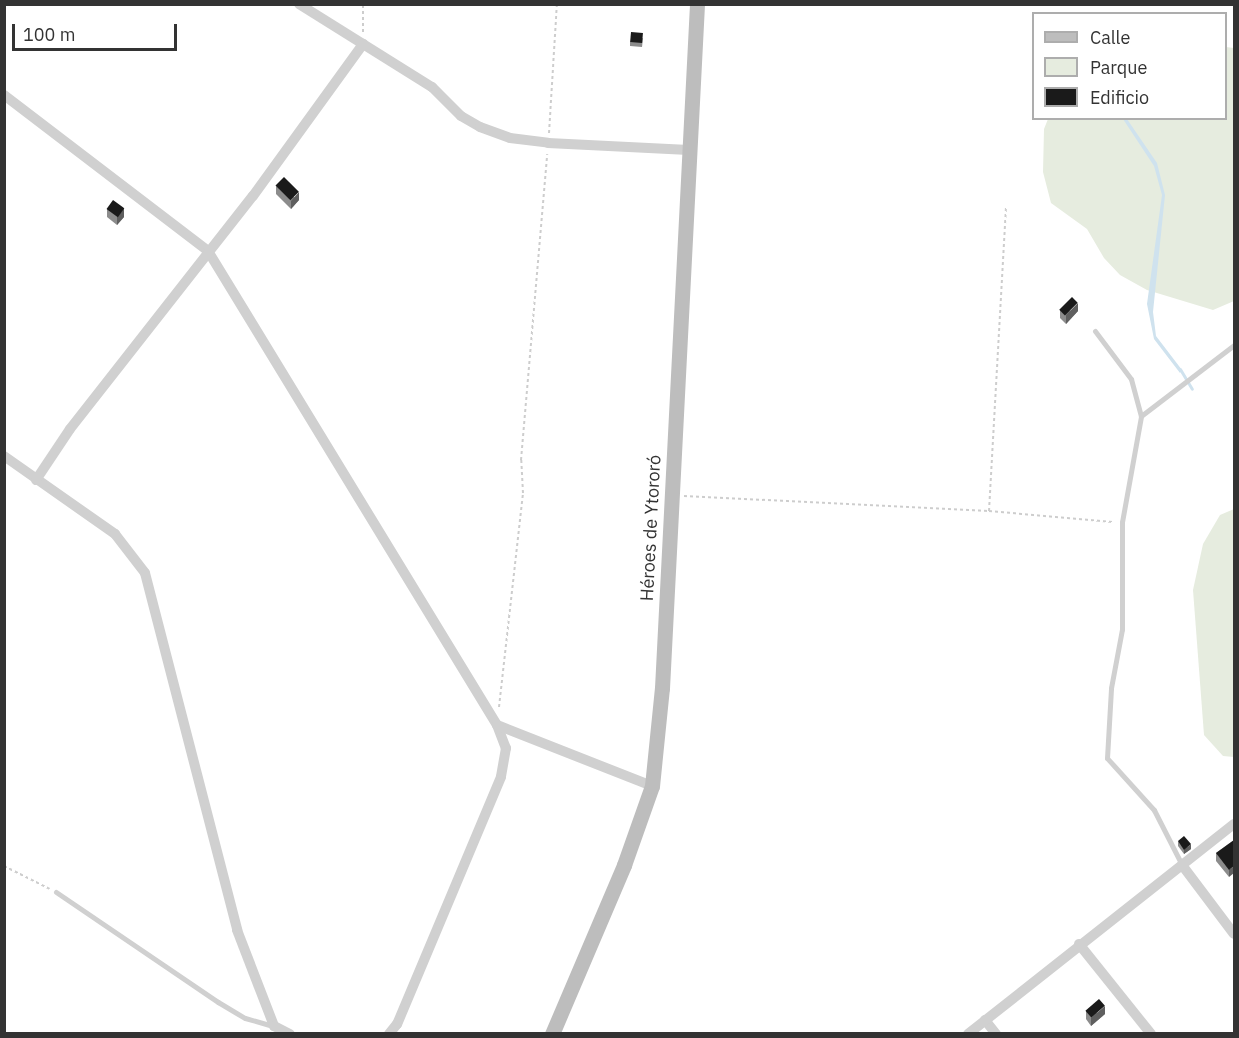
<!DOCTYPE html>
<meta charset="utf-8">
<style>
body{margin:0}
#map{position:relative;width:1239px;height:1038px;overflow:hidden;background:#fff;font-family:"IBM Plex Sans",sans-serif}
div>[style]{position:absolute}
.green>*{inset:0;background:#e6ecdf}
.water>*{inset:0;background:#cfe2ee}
.stream>*{height:3px;margin:-1.5px;padding:0 1.5px;transform-origin:1.5px;border-radius:1.5px;background:#cfe2ee}
.path>*{height:2px;margin-top:-1px;transform-origin:0;background:repeating-linear-gradient(90deg,#cdcdcd 0 3px,transparent 0 6px)}
.service>*{height:5px;margin:-2.5px;padding:0 2.5px;transform-origin:2.5px;border-radius:2.5px;background:#d0d0d0}
.minor>*{height:10px;margin:-5px;padding:0 5px;transform-origin:5px;border-radius:5px;background:#d0d0d0}
.secondary>*{height:15px;margin:-7.5px;padding:0 7.5px;transform-origin:7.5px;border-radius:7.5px;background:#bdbdbd}
.wall>*{inset:0;background:#8c8c8c}
.shaded-wall>*{inset:0;background:#5f5f5f}
.building>*{inset:0;background:#1a1a1a;transform-origin:0 0}
span{translate:-50% -50%;white-space:nowrap;text-align:center;line-height:1.15;-webkit-text-stroke:6px #fff;paint-order:stroke}
.street-label{font-size:18px;color:#333}
.frame{position:absolute;inset:0;border:6px solid #333;pointer-events:none}
.legend{position:absolute;left:1032px;top:12px;width:195px;height:108px;box-sizing:border-box;background:#fff;border:2px solid #adadad;margin:0;padding:8px 10px;list-style:none;font-size:18px;color:#333}
.legend li{display:flex;align-items:center;gap:12px;height:30px}
.legend b{width:30px;border:2px solid #adadad}
.scale{position:absolute;left:12px;top:24px;width:165px;height:27px;box-sizing:border-box;border:3px solid #333;border-top:0;padding-left:8px;font-size:18px;line-height:21px;white-space:nowrap;color:#333;-webkit-text-stroke:4px #fff;paint-order:stroke}
</style>
<div id="map">
<div class="green">
<i style="clip-path:polygon(1226px 47px,1234px 48px,1234px 301px,1213px 310px,1147px 290px,1120px 275px,1104px 258px,1087px 229px,1051px 203px,1043px 172px,1044px 129px,1048px 119px,1226px 118px)"></i>
<i style="clip-path:polygon(1234px 509px,1234px 757px,1223px 756px,1204px 735px,1193px 590px,1203px 544px,1220px 515px)"></i>
</div>
<div class="water">
<i style="clip-path:polygon(1123px 119px,1127px 119px,1157px 163px,1165px 195px,1153px 312px,1156px 336px,1182px 370px,1180px 373px,1154px 339px,1147px 304px,1162px 195px,1154px 166px)"></i>
</div>
<div class="stream">
<i style="left:1180px;top:369px;width:23px;rotate:59deg"></i>
</div>
<div class="path">
<i style="left:363px;top:32px;width:28px;rotate:-90deg"></i>
<i style="left:549px;top:133px;width:129px;rotate:-86.5deg"></i>
<i style="left:684px;top:496px;width:305px;rotate:2.8deg"></i>
<i style="left:989px;top:511px;width:124px;rotate:5.1deg"></i>
<i style="left:989px;top:511px;width:304px;rotate:-86.8deg"></i>
<i style="left:499px;top:707px;width:215px;rotate:-83.6deg"></i>
<i style="left:523px;top:493px;width:33px;rotate:-93deg"></i>
<i style="left:521px;top:460px;width:307px;rotate:-85.1deg"></i>
<i style="left:4px;top:866px;width:51px;rotate:26.6deg"></i>
</div>
<div class="service">
<i style="left:1095px;top:331px;width:60px;rotate:53.1deg"></i>
<i style="left:1131px;top:379px;width:38px;rotate:75deg"></i>
<i style="left:1182px;top:865px;width:62px;rotate:-117deg"></i>
<i style="left:1154px;top:810px;width:70px;rotate:-132.1deg"></i>
<i style="left:1107px;top:758px;width:70px;rotate:-86.7deg"></i>
<i style="left:1111px;top:688px;width:60px;rotate:-79.4deg"></i>
<i style="left:1122px;top:629px;width:107px;rotate:-90deg"></i>
<i style="left:1122px;top:522px;width:108px;rotate:-79.8deg"></i>
<i style="left:1141px;top:416px;width:117px;rotate:-37.4deg"></i>
<i style="left:56px;top:892px;width:196px;rotate:34.2deg"></i>
<i style="left:218px;top:1002px;width:31px;rotate:31deg"></i>
<i style="left:245px;top:1018px;width:29px;rotate:16deg"></i>
</div>
<div class="minor">
<i style="left:299px;top:4px;width:157px;rotate:32deg"></i>
<i style="left:432px;top:87px;width:41px;rotate:45deg"></i>
<i style="left:461px;top:116px;width:22px;rotate:30deg"></i>
<i style="left:480px;top:127px;width:32px;rotate:20deg"></i>
<i style="left:510px;top:138px;width:38px;rotate:7deg"></i>
<i style="left:548px;top:143px;width:141px;rotate:2.8deg"></i>
<i style="left:4px;top:95px;width:257px;rotate:37.4deg"></i>
<i style="left:208px;top:251px;width:555px;rotate:58.63deg"></i>
<i style="left:497px;top:725px;width:25px;rotate:69deg"></i>
<i style="left:506px;top:748px;width:29px;rotate:100deg"></i>
<i style="left:501px;top:777px;width:268px;rotate:112.8deg"></i>
<i style="left:397px;top:1024px;width:13px;rotate:129deg"></i>
<i style="left:4px;top:456px;width:136px;rotate:35.1deg"></i>
<i style="left:115px;top:534px;width:49px;rotate:52.4deg"></i>
<i style="left:145px;top:573px;width:369px;rotate:75.5deg"></i>
<i style="left:237px;top:930px;width:103px;rotate:68.9deg"></i>
<i style="left:274px;top:1026px;width:18px;rotate:27deg"></i>
<i style="left:36px;top:480px;width:61px;rotate:-56.3deg"></i>
<i style="left:70px;top:429px;width:296px;rotate:-51.9deg"></i>
<i style="left:253px;top:196px;width:188px;rotate:-54.1deg"></i>
<i style="left:497px;top:725px;width:167px;rotate:21.5deg"></i>
<i style="left:1182px;top:865px;width:86px;rotate:53deg"></i>
<i style="left:1079px;top:944px;width:115px;rotate:51.3deg"></i>
<i style="left:985px;top:1020px;width:18px;rotate:52deg"></i>
<i style="left:968px;top:1034px;width:339px;rotate:-38.3deg"></i>
</div>
<div class="secondary">
<i style="left:552px;top:1034px;width:184px;rotate:-66.9deg"></i>
<i style="left:624px;top:865px;width:84px;rotate:-70.5deg"></i>
<i style="left:652px;top:786px;width:99px;rotate:-84.2deg"></i>
<i style="left:662px;top:688px;width:685px;rotate:-87.07deg"></i>
</div>
<div class="wall">
<i style="clip-path:polygon(643px 38px,642px 47px,630px 46px,630px 42px)"></i>
<i style="clip-path:polygon(276px 186px,299px 200px,291px 209px,276px 194px)"></i>
<i style="clip-path:polygon(107px 209px,124px 217px,117px 225px,107px 217px)"></i>
<i style="clip-path:polygon(1060px 310px,1078px 311px,1066px 324px,1060px 318px)"></i>
<i style="clip-path:polygon(1234px 840px,1229px 877px,1216px 861px,1216px 853px)"></i>
<i style="clip-path:polygon(1178px 841px,1191px 849px,1184px 854px,1178px 846px)"></i>
<i style="clip-path:polygon(1086px 1011px,1105px 1014px,1091px 1026px,1086px 1019px)"></i>
</div>
<div class="shaded-wall">
<i style="clip-path:polygon(299px 192px,299px 200px,291px 209px,291px 201px)"></i>
<i style="clip-path:polygon(124px 208px,124px 217px,117px 225px,117px 217px)"></i>
<i style="clip-path:polygon(1078px 303px,1078px 311px,1066px 324px,1066px 315px)"></i>
<i style="clip-path:polygon(1191px 844px,1191px 849px,1184px 854px,1184px 850px)"></i>
<i style="clip-path:polygon(1234px 866px,1234px 873px,1229px 877px,1229px 870px)"></i>
<i style="clip-path:polygon(1105px 1006px,1105px 1014px,1091px 1026px,1091px 1018px)"></i>
</div>
<div class="building">
<i style="left:631px;top:32px;width:12px;height:10px;rotate:5deg"></i>
<i style="left:284px;top:177px;width:21px;height:12px;rotate:45deg"></i>
<i style="left:113px;top:200px;width:14px;height:11px;rotate:36deg"></i>
<i style="left:1072px;top:297px;width:8px;height:18px;rotate:45deg"></i>
<i style="clip-path:polygon(1184px 836px,1191px 844px,1184px 850px,1178px 841px)"></i>
<i style="clip-path:polygon(1234px 840px,1234px 866px,1229px 870px,1216px 853px)"></i>
<i style="left:1099px;top:999px;width:9px;height:18px;rotate:49deg"></i>
</div>
<div class="street-label">
<span style="left:651px;top:528px;rotate:-87deg">Héroes de Ytororó</span>
</div>
<div class="frame"></div>
<ul class="legend">
<li><b style="height:8px;background:#bdbdbd"></b>Calle</li>
<li><b style="height:16px;background:#e6ecdf"></b>Parque</li>
<li><b style="height:16px;background:#1a1a1a"></b>Edificio</li>
</ul>
<div class="scale">100 m</div>
</div>
